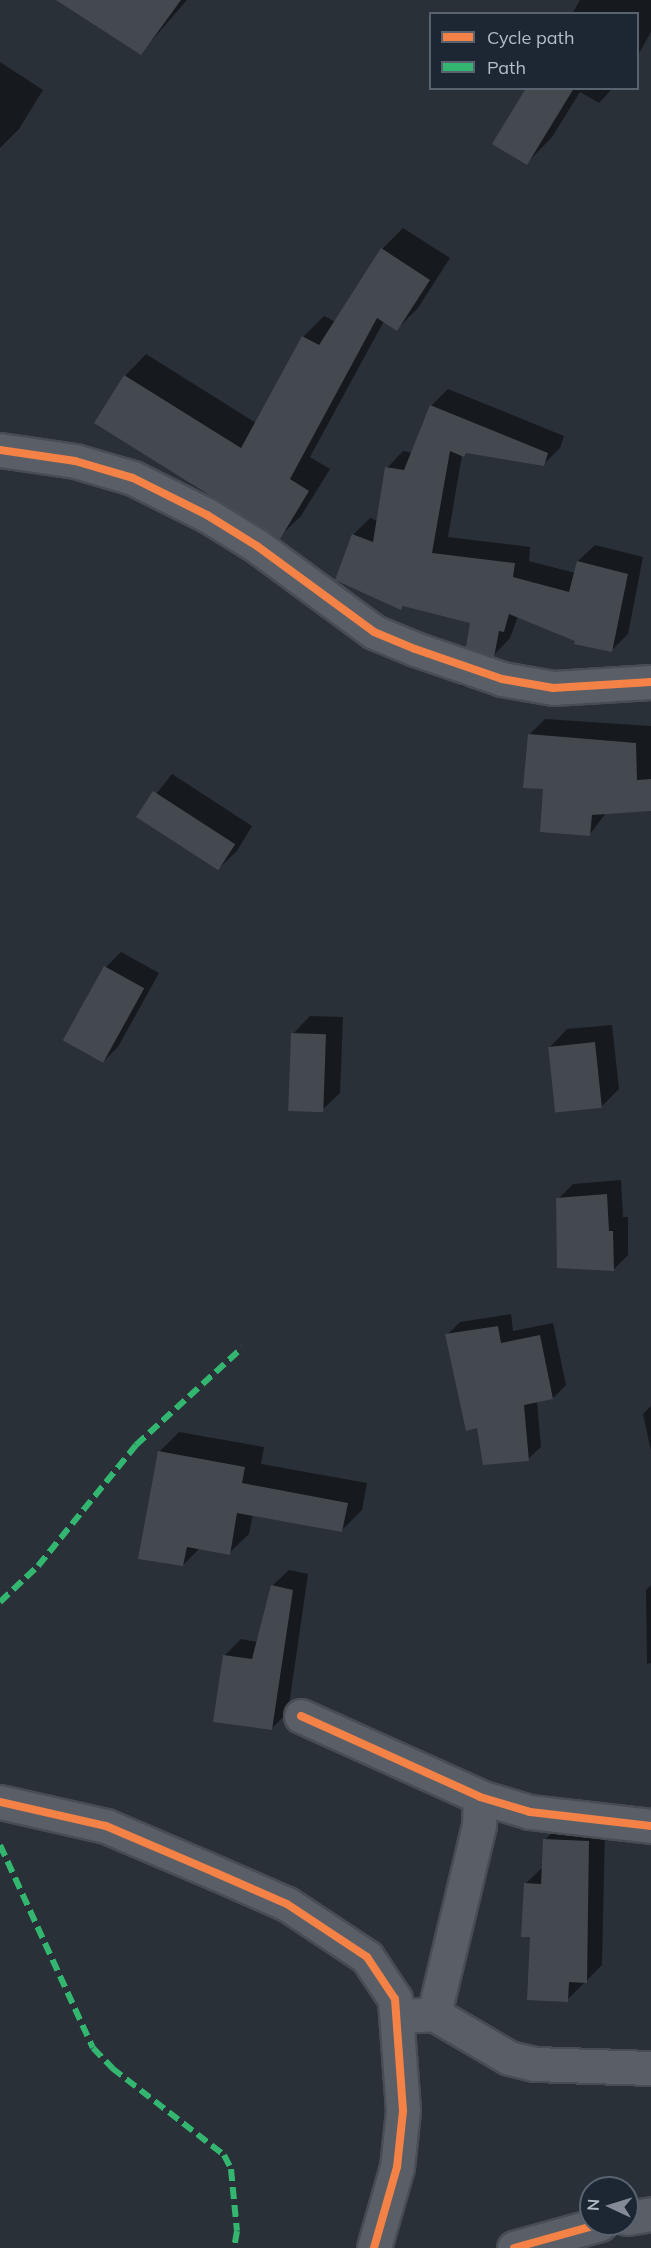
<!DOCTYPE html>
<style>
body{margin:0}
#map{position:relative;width:651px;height:2248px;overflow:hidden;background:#2a3038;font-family:Mulish,sans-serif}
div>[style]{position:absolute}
.shadow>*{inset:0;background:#0007}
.building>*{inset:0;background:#444950;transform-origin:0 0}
.roads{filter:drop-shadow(2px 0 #484c53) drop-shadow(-2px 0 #484c53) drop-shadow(0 2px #484c53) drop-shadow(0 -2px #484c53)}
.street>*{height:33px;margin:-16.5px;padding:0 16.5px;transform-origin:16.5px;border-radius:16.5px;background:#5a5e66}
.quiet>*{height:6px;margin-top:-3px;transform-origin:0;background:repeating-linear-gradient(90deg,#33b770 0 12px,transparent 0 18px)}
.cycleway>*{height:8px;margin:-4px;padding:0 4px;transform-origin:4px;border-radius:4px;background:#f48246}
span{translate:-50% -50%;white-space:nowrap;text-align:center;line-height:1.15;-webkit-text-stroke:6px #1d2633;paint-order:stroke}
.legend{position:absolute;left:429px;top:12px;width:210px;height:78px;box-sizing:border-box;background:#1d2633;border:2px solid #59626f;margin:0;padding:8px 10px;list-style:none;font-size:18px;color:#b4bcc9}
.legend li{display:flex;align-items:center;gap:12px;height:30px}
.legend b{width:30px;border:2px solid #59626f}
.north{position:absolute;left:579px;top:2176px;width:60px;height:60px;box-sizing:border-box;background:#1d2633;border:2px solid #59626f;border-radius:50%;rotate:274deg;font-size:16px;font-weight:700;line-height:24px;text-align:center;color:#b4bcc9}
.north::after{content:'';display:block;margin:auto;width:21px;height:27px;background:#848b96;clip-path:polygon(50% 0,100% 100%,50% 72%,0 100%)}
</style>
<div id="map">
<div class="shadow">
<i style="clip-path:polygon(59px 0,187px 0,141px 53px)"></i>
<i style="clip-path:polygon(580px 0,651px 0,651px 32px,638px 55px,638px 14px,572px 14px)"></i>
<i style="clip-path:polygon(0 62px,43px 90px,19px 129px,0 148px)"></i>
<i style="clip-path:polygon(527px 88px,613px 88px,599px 103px,580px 92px,552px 137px,527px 163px)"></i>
<i style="clip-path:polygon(403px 228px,450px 258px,418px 308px,397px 329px,384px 321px,310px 457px,330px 469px,301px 516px,279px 537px,96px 423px,125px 376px,146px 354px,256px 423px,303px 337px,324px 316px,336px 322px,382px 249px)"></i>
<i style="clip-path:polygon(448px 389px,564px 436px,560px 448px,544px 464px,467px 451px,462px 455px,448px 537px,530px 547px,529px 561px,575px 573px,578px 561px,595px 545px,643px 557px,628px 634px,611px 651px,518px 616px,510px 638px,494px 655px,472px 622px,405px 605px,401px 609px,353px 535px,370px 518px,378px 521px,387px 468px,403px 451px,413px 453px,431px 406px)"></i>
<i style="clip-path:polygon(469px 676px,484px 681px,477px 689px,460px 686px)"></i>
<i style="clip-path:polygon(545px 719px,651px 726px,651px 810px,606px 813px,590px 834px,545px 788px,529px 735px)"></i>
<i style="clip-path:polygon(172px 774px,252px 826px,237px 851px,219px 868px,138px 817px)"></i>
<i style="clip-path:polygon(121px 952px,159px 973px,118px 1047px,103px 1062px,106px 967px)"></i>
<i style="clip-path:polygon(310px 1016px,343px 1017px,340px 1093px,322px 1110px,293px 1034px)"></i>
<i style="clip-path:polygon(612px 1025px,619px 1089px,601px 1107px,550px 1047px,567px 1029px)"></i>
<i style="clip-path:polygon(621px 1180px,623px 1217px,628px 1217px,628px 1255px,613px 1270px,558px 1199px,573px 1184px)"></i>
<i style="clip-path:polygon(511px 1314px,513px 1331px,553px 1323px,566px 1385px,553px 1398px,537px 1401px,541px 1447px,528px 1459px,478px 1426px,447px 1335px,460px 1322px)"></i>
<i style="clip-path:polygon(651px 1406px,651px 1451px,643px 1414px)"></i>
<i style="clip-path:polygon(179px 1432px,264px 1447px,261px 1464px,367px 1483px,362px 1510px,342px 1530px,253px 1514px,249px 1534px,229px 1553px,200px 1548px,183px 1565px,159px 1452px)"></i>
<i style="clip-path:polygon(289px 1570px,308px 1574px,288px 1712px,271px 1729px,224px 1656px,241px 1639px,258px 1642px,272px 1586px)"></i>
<i style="clip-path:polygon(651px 1585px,651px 1663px,647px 1664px,646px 1590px)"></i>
<i style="clip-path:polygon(561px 1823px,605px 1825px,602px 1965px,567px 2000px,531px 1935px,525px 1884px,543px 1867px,545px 1840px)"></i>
</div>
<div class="building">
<i style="clip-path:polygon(56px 0,181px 0,141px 55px)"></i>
<i style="clip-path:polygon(526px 88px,574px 88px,527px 165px,492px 144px)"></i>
<i style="clip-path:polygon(381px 248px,430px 280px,397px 331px,377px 318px,290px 479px,309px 491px,280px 539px,94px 423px,124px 375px,241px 448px,302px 336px,319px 345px)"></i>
<i style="clip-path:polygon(430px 405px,548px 453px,544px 466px,466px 453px,464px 457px,450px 451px,432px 553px,515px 563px,513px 577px,569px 592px,577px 561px,628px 574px,612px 652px,574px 644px,575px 641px,509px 614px,504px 632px,499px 631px,494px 657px,466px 647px,470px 623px,403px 606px,401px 610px,335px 580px,352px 534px,373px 542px,385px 467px,404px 470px)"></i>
<i style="clip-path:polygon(528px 734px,636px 743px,637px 780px,651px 779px,651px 811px,592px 815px,590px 836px,540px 832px,543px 789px,523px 788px)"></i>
<i style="left:153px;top:791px;width:98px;height:31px;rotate:33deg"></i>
<i style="left:104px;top:966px;width:46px;height:85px;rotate:29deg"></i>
<i style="left:291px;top:1033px;width:35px;height:78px;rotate:2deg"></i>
<i style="left:595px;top:1042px;width:66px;height:47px;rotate:84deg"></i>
<i style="clip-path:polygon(607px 1194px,609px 1231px,613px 1231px,614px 1271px,557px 1268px,556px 1198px)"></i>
<i style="clip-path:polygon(498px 1326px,501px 1343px,540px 1335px,553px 1399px,524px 1405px,529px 1461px,483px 1465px,477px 1428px,466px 1431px,445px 1334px)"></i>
<i style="clip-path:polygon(158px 1451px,245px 1467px,242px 1483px,348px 1503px,342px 1532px,237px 1513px,230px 1555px,187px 1547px,183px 1566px,138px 1559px)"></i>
<i style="clip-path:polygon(271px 1585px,293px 1590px,272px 1730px,213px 1722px,223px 1655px,252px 1659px)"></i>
<i style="clip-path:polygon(543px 1839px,589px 1841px,587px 1983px,569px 1982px,568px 2002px,527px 2000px,530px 1937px,521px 1937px,524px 1883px,541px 1884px)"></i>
</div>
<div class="roads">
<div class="street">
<i style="left:0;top:450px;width:76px;rotate:8.3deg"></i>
<i style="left:75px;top:461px;width:60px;rotate:16.3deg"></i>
<i style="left:133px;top:478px;width:83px;rotate:26.6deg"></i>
<i style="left:207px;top:515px;width:59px;rotate:31.8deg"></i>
<i style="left:257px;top:546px;width:145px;rotate:36.3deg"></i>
<i style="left:374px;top:632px;width:44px;rotate:22.5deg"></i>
<i style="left:415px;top:649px;width:92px;rotate:19deg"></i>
<i style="left:502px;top:679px;width:52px;rotate:10deg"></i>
<i style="left:553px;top:688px;width:98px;rotate:-3.5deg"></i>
<i style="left:301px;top:1716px;width:196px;rotate:24.3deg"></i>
<i style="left:480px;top:1797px;width:52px;rotate:16.7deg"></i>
<i style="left:530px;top:1812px;width:122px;rotate:6.6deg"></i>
<i style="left:0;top:1802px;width:109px;rotate:12.8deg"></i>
<i style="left:106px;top:1826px;width:120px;rotate:23.1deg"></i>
<i style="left:216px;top:1873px;width:77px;rotate:23.6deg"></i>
<i style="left:287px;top:1904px;width:96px;rotate:33.5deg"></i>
<i style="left:367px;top:1957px;width:50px;rotate:56.3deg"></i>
<i style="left:395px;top:1999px;width:112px;rotate:85.9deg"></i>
<i style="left:403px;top:2111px;width:56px;rotate:96.1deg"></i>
<i style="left:397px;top:2167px;width:84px;rotate:105.9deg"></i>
<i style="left:434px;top:2014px;width:194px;rotate:-76.6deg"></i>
<i style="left:479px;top:1825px;width:28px;rotate:-88deg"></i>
<i style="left:399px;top:2016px;width:35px;rotate:-3deg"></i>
<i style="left:434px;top:2014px;width:87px;rotate:30.4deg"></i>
<i style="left:509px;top:2058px;width:27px;rotate:13deg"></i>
<i style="left:535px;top:2064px;width:116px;rotate:2deg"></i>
<i style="left:627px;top:2218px;width:24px;rotate:-9deg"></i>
<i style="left:514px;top:2248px;width:89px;rotate:-15.6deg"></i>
</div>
</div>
<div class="quiet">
<i style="left:0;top:1602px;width:52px;rotate:-43.5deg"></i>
<i style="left:38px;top:1566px;width:156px;rotate:-51deg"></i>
<i style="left:136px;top:1445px;width:144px;rotate:-42.5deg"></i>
<i style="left:0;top:1845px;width:223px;rotate:65.4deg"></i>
<i style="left:93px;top:2048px;width:28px;rotate:46deg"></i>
<i style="left:112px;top:2068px;width:142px;rotate:37.8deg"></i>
<i style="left:224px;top:2155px;width:16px;rotate:63deg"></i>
<i style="left:231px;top:2169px;width:62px;rotate:84.5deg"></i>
<i style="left:237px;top:2231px;width:17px;rotate:100deg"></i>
</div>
<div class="cycleway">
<i style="left:0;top:450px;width:76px;rotate:8.3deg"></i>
<i style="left:75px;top:461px;width:60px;rotate:16.3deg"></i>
<i style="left:133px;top:478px;width:83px;rotate:26.6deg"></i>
<i style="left:207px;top:515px;width:59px;rotate:31.8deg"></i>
<i style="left:257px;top:546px;width:145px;rotate:36.3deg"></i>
<i style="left:374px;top:632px;width:44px;rotate:22.5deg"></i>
<i style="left:415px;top:649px;width:92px;rotate:19deg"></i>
<i style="left:502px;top:679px;width:52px;rotate:10deg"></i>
<i style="left:553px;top:688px;width:98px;rotate:-3.5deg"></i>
<i style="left:301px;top:1716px;width:196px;rotate:24.3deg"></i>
<i style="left:480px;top:1797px;width:52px;rotate:16.7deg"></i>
<i style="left:530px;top:1812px;width:122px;rotate:6.6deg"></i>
<i style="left:0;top:1802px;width:109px;rotate:12.8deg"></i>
<i style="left:106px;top:1826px;width:120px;rotate:23.1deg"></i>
<i style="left:216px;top:1873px;width:77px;rotate:23.6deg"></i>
<i style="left:287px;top:1904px;width:96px;rotate:33.5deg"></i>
<i style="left:367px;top:1957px;width:50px;rotate:56.3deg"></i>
<i style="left:395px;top:1999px;width:112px;rotate:85.9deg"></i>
<i style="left:403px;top:2111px;width:56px;rotate:96.1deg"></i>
<i style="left:397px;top:2167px;width:84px;rotate:105.9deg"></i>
<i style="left:514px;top:2248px;width:89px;rotate:-15.6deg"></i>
</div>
<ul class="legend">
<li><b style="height:8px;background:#f48246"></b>Cycle path</li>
<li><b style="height:8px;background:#33b770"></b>Path</li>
</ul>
<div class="north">N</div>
</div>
